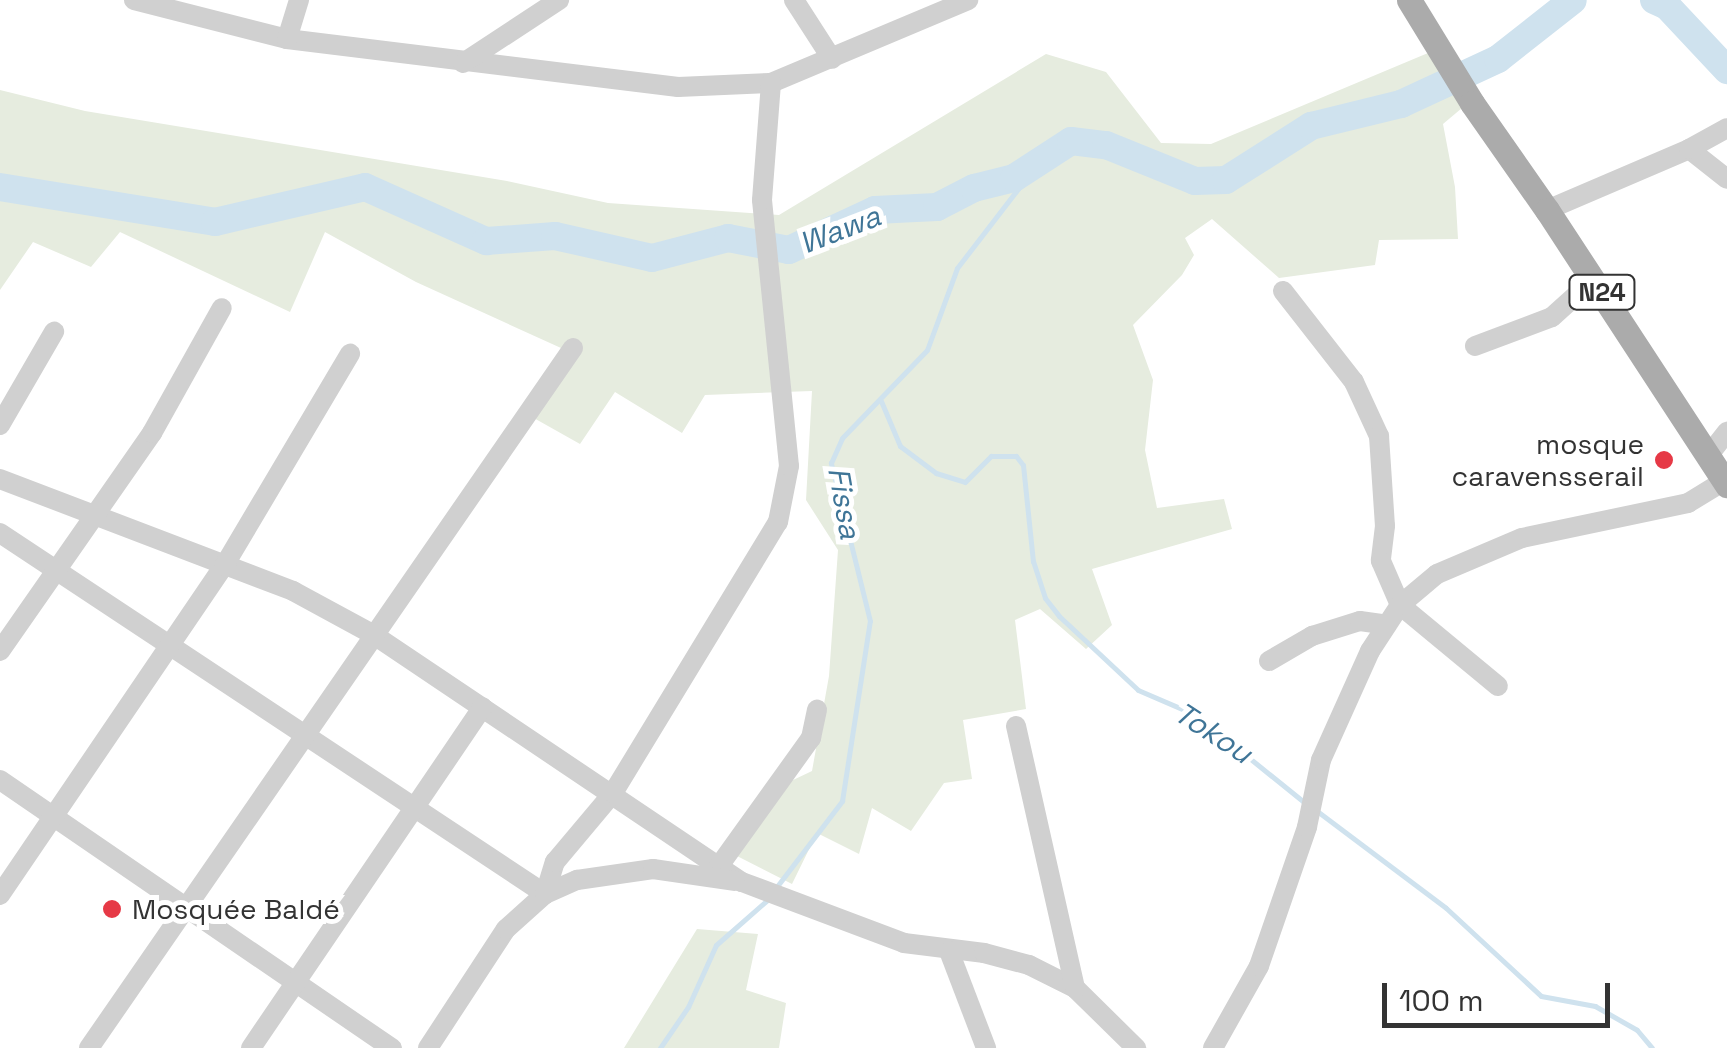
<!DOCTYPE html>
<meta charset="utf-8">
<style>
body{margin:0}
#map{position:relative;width:1727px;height:1048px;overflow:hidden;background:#fff;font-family:"Space Grotesk",sans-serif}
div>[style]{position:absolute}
.green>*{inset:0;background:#e6ecdf}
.stream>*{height:5px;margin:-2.5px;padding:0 2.5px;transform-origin:2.5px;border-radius:2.5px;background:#cfe2ee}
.river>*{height:28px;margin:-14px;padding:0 14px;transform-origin:14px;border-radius:14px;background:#cfe2ee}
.minor>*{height:20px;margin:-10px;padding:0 10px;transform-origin:10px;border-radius:10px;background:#d0d0d0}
.major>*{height:25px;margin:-12.5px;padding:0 12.5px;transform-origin:12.5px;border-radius:12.5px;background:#ababab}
.dots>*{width:28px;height:28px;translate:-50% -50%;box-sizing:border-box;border:5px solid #fff;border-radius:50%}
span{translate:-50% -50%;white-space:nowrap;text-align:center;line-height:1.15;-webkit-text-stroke:10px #fff;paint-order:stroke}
.shield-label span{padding:2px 8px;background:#fff;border:2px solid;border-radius:8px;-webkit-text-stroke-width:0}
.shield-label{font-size:25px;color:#333;font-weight:700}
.poi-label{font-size:28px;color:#333}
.right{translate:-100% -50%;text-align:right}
.left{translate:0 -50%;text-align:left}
.water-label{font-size:30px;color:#3f7597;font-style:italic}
.scale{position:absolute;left:1382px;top:983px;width:228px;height:45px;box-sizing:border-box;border:5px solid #333;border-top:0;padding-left:12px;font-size:30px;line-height:35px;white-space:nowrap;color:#333;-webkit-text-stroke:8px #fff;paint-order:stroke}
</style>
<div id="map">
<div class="green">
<i style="clip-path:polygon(1428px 53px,1462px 108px,1443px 124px,1455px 187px,1458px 239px,1379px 240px,1375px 265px,1279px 278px,1212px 219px,1185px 238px,1194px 255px,1182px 275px,1133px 325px,1153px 380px,1145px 450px,1157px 508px,1224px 499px,1232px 529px,1092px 569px,1112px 625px,1086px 649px,1040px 609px,1015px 620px,1026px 709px,963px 720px,972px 779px,944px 783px,911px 831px,872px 808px,859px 854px,817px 833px,792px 884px,737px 856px,791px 781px,812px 771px,829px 676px,838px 550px,806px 500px,812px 391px,705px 395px,682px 433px,615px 392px,580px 444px,532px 417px,561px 348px,416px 282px,325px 232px,290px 312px,120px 232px,91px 267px,33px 242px,0 290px,0 90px,85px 111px,507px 181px,608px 203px,779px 215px,1046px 54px,1106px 72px,1161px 143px,1211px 144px)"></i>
<i style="clip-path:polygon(697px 929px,758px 934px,746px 990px,786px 1003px,779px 1048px,624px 1048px)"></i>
</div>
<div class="stream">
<i style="left:881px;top:401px;width:49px;rotate:67.1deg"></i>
<i style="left:900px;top:446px;width:45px;rotate:36.9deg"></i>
<i style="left:936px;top:473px;width:30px;rotate:17deg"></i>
<i style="left:965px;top:482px;width:37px;rotate:-45deg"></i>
<i style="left:991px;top:456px;width:25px"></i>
<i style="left:1016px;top:456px;width:11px;rotate:52deg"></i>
<i style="left:1023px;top:465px;width:97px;rotate:84.1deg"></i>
<i style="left:1033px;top:561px;width:39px;rotate:72deg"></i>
<i style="left:1045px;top:598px;width:23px;rotate:52deg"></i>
<i style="left:1059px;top:616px;width:108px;rotate:43.1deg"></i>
<i style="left:1138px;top:690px;width:63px;rotate:23.3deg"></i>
<i style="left:1196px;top:715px;width:139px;rotate:38.9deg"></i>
<i style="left:1317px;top:811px;width:161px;rotate:36.9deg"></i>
<i style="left:1446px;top:908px;width:129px;rotate:42.8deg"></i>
<i style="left:1541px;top:996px;width:55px;rotate:10.5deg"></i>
<i style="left:1595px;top:1006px;width:48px;rotate:29.7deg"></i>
<i style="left:1637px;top:1030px;width:23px;rotate:50deg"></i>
<i style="left:778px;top:885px;width:106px;rotate:-52.7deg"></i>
<i style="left:842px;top:801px;width:182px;rotate:-81.2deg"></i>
<i style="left:870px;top:621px;width:163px;rotate:-103.9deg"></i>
<i style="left:831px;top:463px;width:27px;rotate:-66deg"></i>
<i style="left:842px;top:438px;width:122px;rotate:-46deg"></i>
<i style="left:927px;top:350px;width:87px;rotate:-69.9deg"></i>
<i style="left:957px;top:268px;width:131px;rotate:-52.4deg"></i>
<i style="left:660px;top:1048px;width:50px;rotate:-55.7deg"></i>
<i style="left:688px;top:1007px;width:68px;rotate:-65.7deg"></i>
<i style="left:716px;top:945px;width:67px;rotate:-41.3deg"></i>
</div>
<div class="river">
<i style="left:1654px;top:0;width:14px;rotate:25deg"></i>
<i style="left:1667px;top:6px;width:88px;rotate:46.8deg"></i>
<i style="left:0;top:187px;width:218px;rotate:9.2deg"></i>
<i style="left:215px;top:222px;width:154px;rotate:-13.1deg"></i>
<i style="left:365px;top:187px;width:133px;rotate:24.1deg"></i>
<i style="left:486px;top:241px;width:69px;rotate:-4.1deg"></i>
<i style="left:555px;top:236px;width:99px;rotate:12.8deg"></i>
<i style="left:652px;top:258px;width:79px;rotate:-14.7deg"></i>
<i style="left:728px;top:238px;width:62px;rotate:11.1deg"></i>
<i style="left:789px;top:250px;width:95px;rotate:-24.9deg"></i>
<i style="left:875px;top:210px;width:62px;rotate:-2.8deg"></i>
<i style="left:937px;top:207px;width:42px;rotate:-27.2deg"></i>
<i style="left:974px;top:188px;width:41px;rotate:-14deg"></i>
<i style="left:1014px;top:178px;width:68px;rotate:-33deg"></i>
<i style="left:1071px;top:141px;width:35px;rotate:7deg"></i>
<i style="left:1106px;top:145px;width:96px;rotate:22deg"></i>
<i style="left:1195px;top:181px;width:31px;rotate:-2deg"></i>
<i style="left:1226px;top:180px;width:101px;rotate:-32.4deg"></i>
<i style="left:1311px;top:126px;width:93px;rotate:-13.7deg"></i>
<i style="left:1401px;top:104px;width:107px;rotate:-24.9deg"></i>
<i style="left:1498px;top:59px;width:95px;rotate:-38.2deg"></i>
</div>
<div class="minor">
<i style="left:134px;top:0;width:158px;rotate:14.3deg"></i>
<i style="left:287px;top:39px;width:394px;rotate:7deg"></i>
<i style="left:678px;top:87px;width:93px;rotate:-2.5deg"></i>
<i style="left:771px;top:83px;width:214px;rotate:-22.8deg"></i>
<i style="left:794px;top:0;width:70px;rotate:57.2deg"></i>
<i style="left:287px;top:39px;width:41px;rotate:-72.9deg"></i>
<i style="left:463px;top:63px;width:115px;rotate:-33.3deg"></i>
<i style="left:1689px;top:149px;width:48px;rotate:38.3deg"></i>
<i style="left:1547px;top:210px;width:155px;rotate:-23.2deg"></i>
<i style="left:1689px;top:149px;width:43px;rotate:-28.9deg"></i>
<i style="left:1283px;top:291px;width:115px;rotate:52deg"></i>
<i style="left:1354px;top:382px;width:60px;rotate:65.2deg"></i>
<i style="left:1379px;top:436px;width:90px;rotate:86.2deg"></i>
<i style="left:1385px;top:526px;width:35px;rotate:97deg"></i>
<i style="left:1381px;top:561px;width:48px;rotate:66.6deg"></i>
<i style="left:1400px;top:605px;width:127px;rotate:39.6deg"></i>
<i style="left:1475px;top:346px;width:82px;rotate:-20.6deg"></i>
<i style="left:1552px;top:317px;width:55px;rotate:-42.1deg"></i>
<i style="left:0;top:425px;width:108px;rotate:-59.9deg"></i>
<i style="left:1708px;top:456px;width:31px;rotate:-52deg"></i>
<i style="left:0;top:479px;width:314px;rotate:20.9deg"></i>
<i style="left:293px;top:591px;width:92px;rotate:28.5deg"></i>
<i style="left:374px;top:635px;width:443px;rotate:33.9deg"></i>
<i style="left:742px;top:882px;width:173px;rotate:20.6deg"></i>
<i style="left:904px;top:943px;width:81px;rotate:7.1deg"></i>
<i style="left:984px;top:953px;width:47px;rotate:14.9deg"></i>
<i style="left:1029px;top:965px;width:51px;rotate:26.6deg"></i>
<i style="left:1075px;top:988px;width:86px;rotate:44.5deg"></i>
<i style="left:0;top:533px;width:654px;rotate:33.52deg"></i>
<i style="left:545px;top:894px;width:34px;rotate:-73deg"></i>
<i style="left:555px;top:862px;width:90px;rotate:-50deg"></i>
<i style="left:613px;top:793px;width:317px;rotate:-58.7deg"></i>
<i style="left:778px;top:522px;width:57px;rotate:-78.9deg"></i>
<i style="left:789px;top:466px;width:267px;rotate:-95.8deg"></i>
<i style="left:762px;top:200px;width:117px;rotate:-85.6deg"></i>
<i style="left:0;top:651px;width:266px;rotate:-55.1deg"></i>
<i style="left:152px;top:433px;width:143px;rotate:-60.8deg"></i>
<i style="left:1269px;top:661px;width:50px;rotate:-30.2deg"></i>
<i style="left:1312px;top:636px;width:50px;rotate:-17.4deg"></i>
<i style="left:1360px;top:621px;width:27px;rotate:8deg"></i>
<i style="left:1016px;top:726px;width:269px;rotate:77.3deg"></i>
<i style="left:0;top:780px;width:475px;rotate:34.4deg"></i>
<i style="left:719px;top:866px;width:158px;rotate:-54.3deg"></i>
<i style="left:811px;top:738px;width:29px;rotate:-78deg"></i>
<i style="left:0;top:895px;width:398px;rotate:-55.8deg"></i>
<i style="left:224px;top:566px;width:247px;rotate:-59.3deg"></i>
<i style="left:949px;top:951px;width:104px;rotate:69.1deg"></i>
<i style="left:89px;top:1048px;width:851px;rotate:-55.34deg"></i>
<i style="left:251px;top:1048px;width:412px;rotate:-55.8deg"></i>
<i style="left:428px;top:1048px;width:142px;rotate:-56.8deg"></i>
<i style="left:506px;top:929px;width:52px;rotate:-41.9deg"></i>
<i style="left:545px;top:894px;width:35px;rotate:-24deg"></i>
<i style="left:577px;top:880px;width:77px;rotate:-8.2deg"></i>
<i style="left:653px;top:869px;width:82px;rotate:8.4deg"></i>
<i style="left:1213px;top:1048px;width:94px;rotate:-60.7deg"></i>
<i style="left:1259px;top:966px;width:147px;rotate:-70.9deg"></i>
<i style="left:1307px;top:827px;width:68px;rotate:-78.2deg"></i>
<i style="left:1321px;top:760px;width:120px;rotate:-65.8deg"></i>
<i style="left:1370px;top:651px;width:55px;rotate:-56.9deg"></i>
<i style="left:1400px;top:605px;width:48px;rotate:-40deg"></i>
<i style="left:1437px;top:574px;width:92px;rotate:-23deg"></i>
<i style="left:1522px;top:538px;width:170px;rotate:-11.9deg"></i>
<i style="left:1688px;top:503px;width:42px;rotate:-31.4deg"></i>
</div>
<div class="major">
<i style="left:1409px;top:0;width:121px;rotate:58.5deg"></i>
<i style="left:1472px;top:103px;width:131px;rotate:55deg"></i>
<i style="left:1547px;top:210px;width:329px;rotate:56.8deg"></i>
</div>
<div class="dots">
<i style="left:1664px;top:460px;background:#e63946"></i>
<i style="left:112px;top:909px;background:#e63946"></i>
</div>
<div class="shield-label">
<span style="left:1602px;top:292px">N24</span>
</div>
<div class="poi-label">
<span class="right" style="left:1644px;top:460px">mosque<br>caravensserail</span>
<span class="left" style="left:132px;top:909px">Mosquée Baldé</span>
</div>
<div class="water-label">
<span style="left:840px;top:230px;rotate:-21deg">Wawa</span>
<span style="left:844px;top:503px;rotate:80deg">Fissa</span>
<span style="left:1213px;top:733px;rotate:33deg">Tokou</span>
</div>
<div class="scale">100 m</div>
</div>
